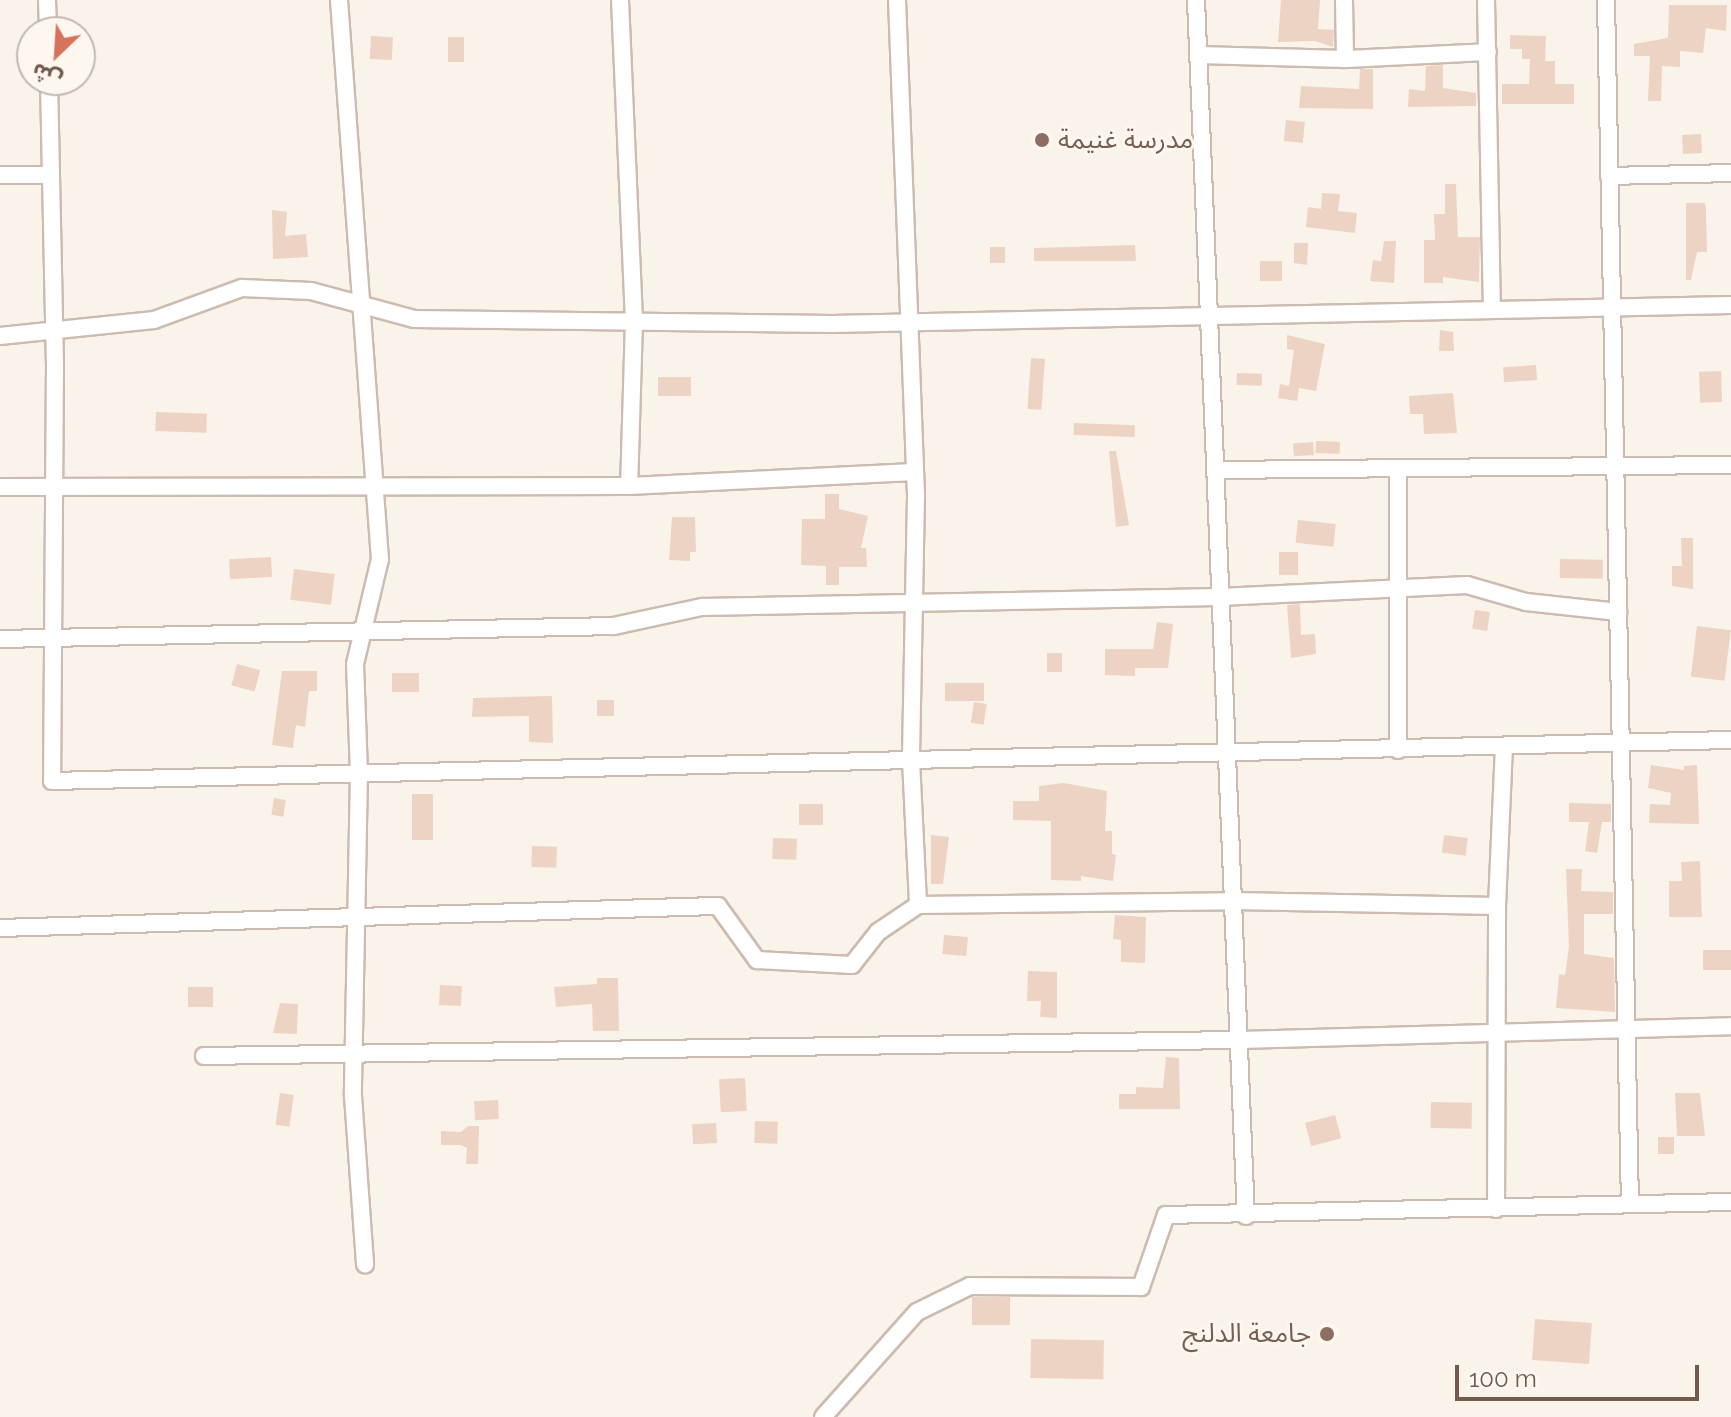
<!DOCTYPE html>
<meta charset="utf-8">
<style>
body{margin:0}
#map{position:relative;width:1731px;height:1417px;overflow:hidden;background:#faf3e9;font-family:Raleway,"Noto Sans Arabic",sans-serif}
div>[style]{position:absolute}
.building>*{inset:0;background:#edd3c4;transform-origin:0 0}
.roads{filter:drop-shadow(2px 0 #ccbbb0) drop-shadow(-2px 0 #ccbbb0) drop-shadow(0 2px #ccbbb0) drop-shadow(0 -2px #ccbbb0)}
.minor>*{height:16px;margin:-8px;padding:0 8px;transform-origin:8px;border-radius:8px;background:#fff}
.dots>*{width:22px;height:22px;translate:-50% -50%;box-sizing:border-box;border:4px solid #fdf7ef;border-radius:50%}
span{translate:-50% -50%;white-space:nowrap;text-align:center;line-height:1.15;-webkit-text-stroke:6px #fdf7ef;paint-order:stroke}
.education-label{font-size:26px;color:#785e54}
.left{translate:0 -50%;text-align:left}
.right{translate:-100% -50%;text-align:right}
.north{position:absolute;left:16px;top:16px;width:80px;height:80px;box-sizing:border-box;background:#fdf7ef;border:2px solid #c5b8af;border-radius:50%;rotate:205deg;font-size:22px;font-weight:700;line-height:32px;text-align:center;color:#725a4f}
.north::after{content:'';display:block;margin:auto;width:28px;height:36px;background:#d7735c;clip-path:polygon(50% 0,100% 100%,50% 72%,0 100%)}
.scale{position:absolute;left:1455px;top:1365px;width:244px;height:36px;box-sizing:border-box;border:4px solid #725a4f;border-top:0;padding-left:10px;font-size:24px;line-height:28px;white-space:nowrap;color:#725a4f;-webkit-text-stroke:6px #fdf7ef;paint-order:stroke}
</style>
<div id="map">
<div class="building">
<i style="clip-path:polygon(1281px 0,1320px 0,1318px 29px,1334px 30px,1333px 47px,1315px 41px,1278px 42px)"></i>
<i style="clip-path:polygon(1669px 5px,1727px 5px,1726px 31px,1706px 28px,1703px 53px,1680px 51px,1680px 67px,1662px 66px,1661px 101px,1648px 101px,1650px 56px,1634px 56px,1634px 44px,1668px 38px)"></i>
<i style="clip-path:polygon(1510px 35px,1546px 36px,1545px 61px,1555px 61px,1555px 84px,1574px 84px,1574px 104px,1502px 104px,1502px 84px,1529px 84px,1530px 59px,1522px 59px,1522px 49px,1510px 49px)"></i>
<i style="left:371px;top:36px;width:22px;height:23px;rotate:3deg"></i>
<i style="left:448px;top:37px;width:16px;height:25px"></i>
<i style="clip-path:polygon(1443px 65px,1443px 88px,1476px 93px,1476px 106px,1408px 107px,1409px 89px,1425px 91px,1426px 66px)"></i>
<i style="clip-path:polygon(1360px 69px,1373px 69px,1373px 109px,1299px 108px,1301px 86px,1359px 89px)"></i>
<i style="left:1286px;top:120px;width:19px;height:21px;rotate:6deg"></i>
<i style="left:1701px;top:134px;width:19px;height:19px;rotate:87deg"></i>
<i style="clip-path:polygon(1445px 184px,1456px 184px,1458px 237px,1480px 237px,1479px 282px,1443px 277px,1443px 283px,1424px 283px,1424px 240px,1435px 240px,1434px 214px,1445px 214px)"></i>
<i style="clip-path:polygon(1322px 193px,1340px 194px,1338px 211px,1357px 213px,1355px 233px,1306px 227px,1308px 207px,1321px 209px)"></i>
<i style="clip-path:polygon(1686px 203px,1705px 203px,1706px 209px,1707px 252px,1697px 252px,1691px 280px,1686px 280px)"></i>
<i style="clip-path:polygon(272px 210px,287px 212px,285px 236px,306px 234px,308px 257px,273px 259px)"></i>
<i style="clip-path:polygon(1384px 241px,1396px 241px,1394px 283px,1370px 281px,1373px 260px,1381px 261px)"></i>
<i style="clip-path:polygon(1294px 243px,1308px 243px,1307px 265px,1294px 263px)"></i>
<i style="clip-path:polygon(1135px 245px,1136px 261px,1034px 261px,1034px 248px)"></i>
<i style="left:990px;top:247px;width:15px;height:16px"></i>
<i style="left:1282px;top:261px;width:20px;height:22px;rotate:90deg"></i>
<i style="clip-path:polygon(1440px 330px,1453px 332px,1454px 351px,1439px 351px)"></i>
<i style="clip-path:polygon(1287px 335px,1325px 344px,1316px 391px,1299px 388px,1297px 401px,1278px 398px,1280px 384px,1289px 386px,1294px 350px,1287px 349px)"></i>
<i style="left:1031px;top:358px;width:14px;height:51px;rotate:4deg"></i>
<i style="left:1536px;top:365px;width:15px;height:33px;rotate:86deg"></i>
<i style="left:1721px;top:371px;width:31px;height:22px;rotate:88deg"></i>
<i style="left:1237px;top:373px;width:25px;height:12px;rotate:2deg"></i>
<i style="left:658px;top:377px;width:33px;height:19px"></i>
<i style="clip-path:polygon(1453px 393px,1457px 433px,1424px 434px,1423px 414px,1410px 414px,1409px 396px)"></i>
<i style="left:156px;top:412px;width:51px;height:19px;rotate:2deg"></i>
<i style="left:1074px;top:423px;width:61px;height:12px;rotate:2deg"></i>
<i style="left:1316px;top:441px;width:24px;height:12px;rotate:2deg"></i>
<i style="left:1313px;top:442px;width:13px;height:20px;rotate:86deg"></i>
<i style="clip-path:polygon(1109px 451px,1116px 451px,1129px 525px,1116px 527px)"></i>
<i style="clip-path:polygon(825px 494px,839px 494px,839px 509px,868px 516px,861px 548px,866px 548px,867px 567px,839px 567px,839px 585px,826px 585px,826px 566px,801px 565px,802px 519px,825px 519px)"></i>
<i style="clip-path:polygon(672px 517px,695px 517px,696px 552px,690px 552px,690px 561px,669px 560px)"></i>
<i style="left:1298px;top:520px;width:38px;height:23px;rotate:6deg"></i>
<i style="clip-path:polygon(1681px 538px,1693px 538px,1693px 589px,1672px 586px,1672px 566px,1682px 566px)"></i>
<i style="left:1279px;top:552px;width:19px;height:23px"></i>
<i style="left:271px;top:557px;width:20px;height:42px;rotate:87deg"></i>
<i style="left:1560px;top:559px;width:43px;height:19px;rotate:1deg"></i>
<i style="left:294px;top:569px;width:41px;height:31px;rotate:7deg"></i>
<i style="clip-path:polygon(1300px 604px,1301px 635px,1315px 634px,1316px 654px,1291px 658px,1287px 605px)"></i>
<i style="left:1475px;top:610px;width:15px;height:19px;rotate:8deg"></i>
<i style="clip-path:polygon(1157px 622px,1173px 624px,1168px 668px,1135px 668px,1135px 676px,1105px 675px,1105px 649px,1153px 649px)"></i>
<i style="left:1697px;top:626px;width:34px;height:51px;rotate:7deg"></i>
<i style="left:1047px;top:653px;width:15px;height:19px"></i>
<i style="left:237px;top:664px;width:24px;height:22px;rotate:15deg"></i>
<i style="clip-path:polygon(282px 671px,317px 671px,317px 691px,309px 691px,305px 727px,296px 725px,293px 748px,272px 745px)"></i>
<i style="left:392px;top:673px;width:27px;height:19px"></i>
<i style="left:945px;top:683px;width:39px;height:18px"></i>
<i style="clip-path:polygon(552px 696px,553px 743px,529px 742px,529px 716px,472px 717px,473px 698px)"></i>
<i style="left:597px;top:700px;width:17px;height:16px"></i>
<i style="left:974px;top:702px;width:13px;height:21px;rotate:9deg"></i>
<i style="clip-path:polygon(1651px 765px,1684px 770px,1684px 766px,1697px 765px,1699px 824px,1649px 823px,1650px 804px,1670px 805px,1671px 793px,1648px 788px)"></i>
<i style="clip-path:polygon(1064px 783px,1107px 791px,1105px 831px,1112px 831px,1112px 854px,1116px 855px,1113px 881px,1081px 876px,1081px 881px,1051px 880px,1051px 821px,1013px 820px,1013px 801px,1039px 801px,1039px 786px)"></i>
<i style="left:412px;top:794px;width:21px;height:46px"></i>
<i style="left:274px;top:798px;width:12px;height:17px;rotate:9deg"></i>
<i style="clip-path:polygon(1569px 803px,1611px 804px,1611px 822px,1602px 822px,1597px 853px,1585px 851px,1589px 822px,1569px 822px)"></i>
<i style="left:799px;top:804px;width:24px;height:21px"></i>
<i style="clip-path:polygon(931px 835px,949px 837px,943px 884px,931px 884px)"></i>
<i style="left:1444px;top:835px;width:24px;height:18px;rotate:7deg"></i>
<i style="left:773px;top:838px;width:24px;height:21px;rotate:2deg"></i>
<i style="left:532px;top:846px;width:25px;height:21px;rotate:2deg"></i>
<i style="clip-path:polygon(1700px 861px,1702px 917px,1669px 917px,1669px 881px,1682px 881px,1681px 862px)"></i>
<i style="clip-path:polygon(1566px 869px,1582px 869px,1581px 891px,1613px 892px,1613px 914px,1584px 914px,1584px 954px,1614px 958px,1615px 1012px,1556px 1008px,1559px 974px,1565px 975px,1569px 947px)"></i>
<i style="clip-path:polygon(1115px 915px,1146px 917px,1145px 963px,1121px 962px,1121px 940px,1113px 939px)"></i>
<i style="left:944px;top:935px;width:24px;height:19px;rotate:5deg"></i>
<i style="left:1703px;top:950px;width:28px;height:20px"></i>
<i style="clip-path:polygon(1028px 971px,1057px 972px,1057px 1018px,1040px 1017px,1041px 1001px,1027px 1001px)"></i>
<i style="clip-path:polygon(597px 978px,618px 978px,619px 1031px,593px 1031px,592px 1004px,556px 1007px,554px 987px,597px 984px)"></i>
<i style="left:440px;top:985px;width:22px;height:20px;rotate:3deg"></i>
<i style="left:213px;top:987px;width:20px;height:25px;rotate:90deg"></i>
<i style="clip-path:polygon(280px 1003px,298px 1004px,297px 1034px,273px 1033px)"></i>
<i style="clip-path:polygon(1166px 1057px,1179px 1058px,1180px 1109px,1119px 1109px,1119px 1094px,1136px 1094px,1136px 1087px,1163px 1088px)"></i>
<i style="left:745px;top:1078px;width:33px;height:26px;rotate:87deg"></i>
<i style="left:280px;top:1093px;width:14px;height:32px;rotate:8deg"></i>
<i style="clip-path:polygon(1675px 1093px,1700px 1093px,1705px 1136px,1677px 1136px)"></i>
<i style="left:498px;top:1100px;width:19px;height:24px;rotate:87deg"></i>
<i style="left:1431px;top:1102px;width:41px;height:26px;rotate:1deg"></i>
<i style="left:1335px;top:1115px;width:24px;height:31px;rotate:75deg"></i>
<i style="left:755px;top:1121px;width:23px;height:22px;rotate:2deg"></i>
<i style="left:716px;top:1123px;width:20px;height:24px;rotate:87deg"></i>
<i style="clip-path:polygon(468px 1126px,479px 1126px,478px 1164px,466px 1164px,467px 1148px,461px 1145px,441px 1145px,441px 1131px,461px 1132px)"></i>
<i style="left:1658px;top:1137px;width:16px;height:17px"></i>
<i style="left:972px;top:1297px;width:38px;height:28px"></i>
<i style="left:1535px;top:1319px;width:57px;height:41px;rotate:4deg"></i>
<i style="left:1031px;top:1339px;width:73px;height:39px;rotate:1deg"></i>
</div>
<div class="roads">
<div class="minor">
<i style="left:47px;top:0;width:32px;rotate:88deg"></i>
<i style="left:339px;top:0;width:561px;rotate:85.81deg"></i>
<i style="left:380px;top:559px;width:108px;rotate:103.4deg"></i>
<i style="left:355px;top:664px;width:109px;rotate:87.9deg"></i>
<i style="left:359px;top:773px;width:323px;rotate:91.1deg"></i>
<i style="left:353px;top:1096px;width:169px;rotate:85.9deg"></i>
<i style="left:620px;top:0;width:321px;rotate:87.5deg"></i>
<i style="left:634px;top:321px;width:165px;rotate:91.7deg"></i>
<i style="left:897px;top:0;width:496px;rotate:87.8deg"></i>
<i style="left:916px;top:496px;width:264px;rotate:91.1deg"></i>
<i style="left:911px;top:760px;width:145px;rotate:87.2deg"></i>
<i style="left:1196px;top:0;width:1217px;rotate:87.65deg"></i>
<i style="left:1344px;top:0;width:59px;rotate:89deg"></i>
<i style="left:1486px;top:0;width:309px;rotate:88.9deg"></i>
<i style="left:1606px;top:0;width:1204px;rotate:88.86deg"></i>
<i style="left:1198px;top:55px;width:147px;rotate:1.6deg"></i>
<i style="left:1345px;top:59px;width:143px;rotate:-2.8deg"></i>
<i style="left:49px;top:80px;width:283px;rotate:88.8deg"></i>
<i style="left:55px;top:363px;width:418px;rotate:90.4deg"></i>
<i style="left:52px;top:781px;width:1680px;rotate:-1.4deg"></i>
<i style="left:0;top:175px;width:51px"></i>
<i style="left:1609px;top:176px;width:122px;rotate:-1.4deg"></i>
<i style="left:0;top:336px;width:155px;rotate:-5.9deg"></i>
<i style="left:154px;top:320px;width:94px;rotate:-20deg"></i>
<i style="left:242px;top:288px;width:69px;rotate:2.5deg"></i>
<i style="left:311px;top:291px;width:107px;rotate:15.2deg"></i>
<i style="left:414px;top:319px;width:418px;rotate:0.7deg"></i>
<i style="left:832px;top:324px;width:899px;rotate:-1.21deg"></i>
<i style="left:1398px;top:468px;width:282px;rotate:90deg"></i>
<i style="left:1215px;top:470px;width:516px;rotate:-0.56deg"></i>
<i style="left:0;top:487px;width:629px;rotate:-0.09deg"></i>
<i style="left:629px;top:486px;width:285px;rotate:-2.8deg"></i>
<i style="left:0;top:639px;width:614px;rotate:-1.21deg"></i>
<i style="left:614px;top:626px;width:90px;rotate:-12.2deg"></i>
<i style="left:702px;top:607px;width:518px;rotate:-1.11deg"></i>
<i style="left:1220px;top:597px;width:247px;rotate:-2.8deg"></i>
<i style="left:1467px;top:585px;width:61px;rotate:16.1deg"></i>
<i style="left:1526px;top:602px;width:93px;rotate:6.2deg"></i>
<i style="left:0;top:928px;width:718px;rotate:-1.76deg"></i>
<i style="left:718px;top:906px;width:67px;rotate:54.2deg"></i>
<i style="left:757px;top:960px;width:95px;rotate:3deg"></i>
<i style="left:852px;top:965px;width:42px;rotate:-51.8deg"></i>
<i style="left:878px;top:932px;width:48px;rotate:-34deg"></i>
<i style="left:918px;top:905px;width:315px;rotate:-0.7deg"></i>
<i style="left:1233px;top:901px;width:264px;rotate:1.1deg"></i>
<i style="left:204px;top:1056px;width:1035px;rotate:-0.89deg"></i>
<i style="left:1239px;top:1040px;width:492px;rotate:-1.6deg"></i>
<i style="left:1496px;top:1209px;width:303px;rotate:-89.8deg"></i>
<i style="left:1497px;top:906px;width:160px;rotate:-87.5deg"></i>
<i style="left:823px;top:1417px;width:141px;rotate:-48.2deg"></i>
<i style="left:917px;top:1312px;width:59px;rotate:-26.1deg"></i>
<i style="left:970px;top:1286px;width:171px;rotate:0.3deg"></i>
<i style="left:1141px;top:1287px;width:76px;rotate:-70.9deg"></i>
<i style="left:1166px;top:1215px;width:565px;rotate:-1.32deg"></i>
</div>
</div>
<div class="dots">
<i style="left:1042px;top:140px;background:#8d6e63"></i>
<i style="left:1327px;top:1334px;background:#8d6e63"></i>
</div>
<div class="education-label">
<span class="left" style="left:1058px;top:140px">مدرسة غنيمة</span>
<span class="right" style="left:1311px;top:1334px">جامعة الدلنج</span>
</div>
<div class="north">ش</div>
<div class="scale">100 m</div>
</div>
